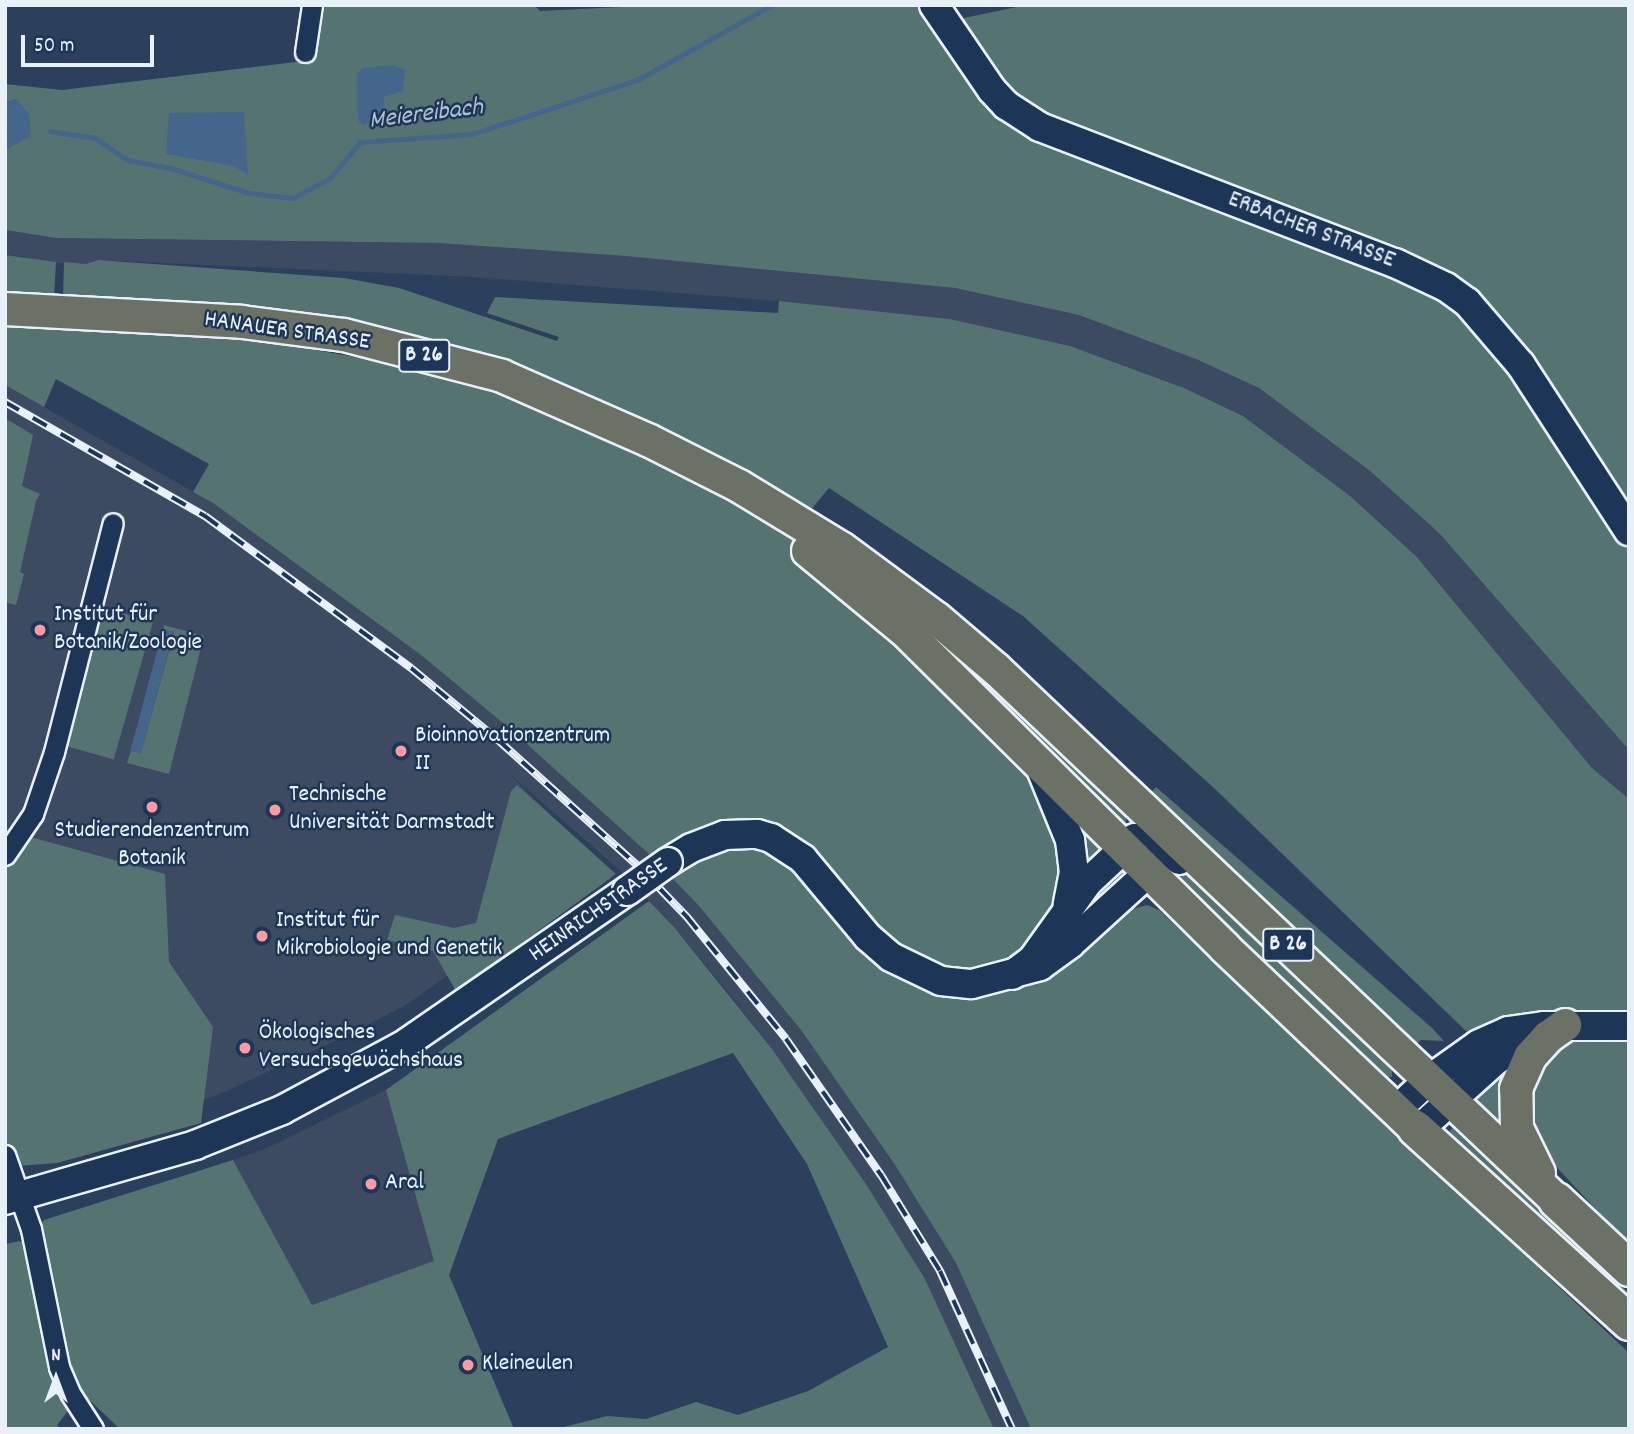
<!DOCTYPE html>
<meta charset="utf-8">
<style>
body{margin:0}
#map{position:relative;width:1634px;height:1434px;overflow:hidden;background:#2c3f5c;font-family:Dekko,sans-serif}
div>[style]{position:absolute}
.built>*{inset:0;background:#3d4b62}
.green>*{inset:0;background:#557371;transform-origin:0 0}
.water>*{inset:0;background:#45668b;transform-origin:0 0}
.stream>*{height:5px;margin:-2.5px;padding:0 2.5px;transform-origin:2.5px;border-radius:2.5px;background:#45668b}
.roads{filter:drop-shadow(2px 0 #e8f1f8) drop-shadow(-2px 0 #e8f1f8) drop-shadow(0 2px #e8f1f8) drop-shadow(0 -2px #e8f1f8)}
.street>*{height:19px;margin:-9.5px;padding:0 9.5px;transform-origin:9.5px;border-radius:9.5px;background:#1d3557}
.secondary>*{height:28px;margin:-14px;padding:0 14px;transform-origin:14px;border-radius:14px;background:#1d3557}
.primary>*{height:32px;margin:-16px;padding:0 16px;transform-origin:16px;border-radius:16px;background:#6b7165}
.highway>*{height:35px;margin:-17.5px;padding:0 17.5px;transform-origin:17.5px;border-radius:17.5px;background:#6b7165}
.rail>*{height:8px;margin-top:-4px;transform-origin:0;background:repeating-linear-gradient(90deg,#1d3557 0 16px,#e8f1f8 0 32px);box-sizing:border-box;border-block:2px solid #e8f1f8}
.bridges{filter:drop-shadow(2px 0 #e8f1f8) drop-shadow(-2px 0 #e8f1f8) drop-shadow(0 2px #e8f1f8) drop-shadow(0 -2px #e8f1f8)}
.secondary-bridge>*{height:28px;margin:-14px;padding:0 14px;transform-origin:14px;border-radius:14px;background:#1d3557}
.dots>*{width:19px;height:19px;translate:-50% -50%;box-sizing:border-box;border:4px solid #1d3557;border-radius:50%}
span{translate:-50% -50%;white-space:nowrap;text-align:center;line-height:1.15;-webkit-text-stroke:5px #1d3557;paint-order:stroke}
.shield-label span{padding:2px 5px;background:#1d3557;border:2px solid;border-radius:5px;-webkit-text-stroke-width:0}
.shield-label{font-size:23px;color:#e8f1f8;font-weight:700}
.street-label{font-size:24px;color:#e8f1f8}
.poi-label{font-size:24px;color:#e8f1f8}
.left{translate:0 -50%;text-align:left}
.water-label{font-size:26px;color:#afc0d2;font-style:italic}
.frame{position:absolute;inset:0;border:7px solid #e8f1f8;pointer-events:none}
.north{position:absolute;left:21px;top:1343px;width:70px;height:70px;-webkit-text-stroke:5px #1d3557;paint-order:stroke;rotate:0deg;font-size:19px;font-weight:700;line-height:28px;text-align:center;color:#e8f1f8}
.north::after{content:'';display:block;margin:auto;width:24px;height:32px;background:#e8f1f8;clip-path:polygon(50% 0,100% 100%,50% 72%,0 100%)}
.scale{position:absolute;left:21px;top:35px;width:133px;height:32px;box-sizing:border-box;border:4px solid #e8f1f8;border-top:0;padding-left:9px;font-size:21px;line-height:24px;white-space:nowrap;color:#e8f1f8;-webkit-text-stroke:5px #1d3557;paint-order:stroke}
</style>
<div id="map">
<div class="built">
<i style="clip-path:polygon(5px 230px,56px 238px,438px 243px,625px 256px,955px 288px,1079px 315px,1196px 359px,1259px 388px,1370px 471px,1439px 533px,1629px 750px,1629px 799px,1592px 768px,1416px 556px,1350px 496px,1243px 416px,1184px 388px,1070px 346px,950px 319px,779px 301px,474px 277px,98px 260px,86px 264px,34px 262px,23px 256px,5px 255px)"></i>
<i style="clip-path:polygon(5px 385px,213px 503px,421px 655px,509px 728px,649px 854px,699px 906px,801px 1030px,895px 1165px,956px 1263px,1031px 1429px,994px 1429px,925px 1279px,866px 1184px,772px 1049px,723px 986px,674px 927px,621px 871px,507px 772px,601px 864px,408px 1004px,341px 1038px,213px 1097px,27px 1154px,5px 1109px)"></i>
<i style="clip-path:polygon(386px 1090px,435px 1261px,312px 1305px,233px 1160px,267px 1148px)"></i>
</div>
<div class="green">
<i style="clip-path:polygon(325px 5px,534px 5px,540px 11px,662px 5px,923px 5px,935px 24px,1027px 5px,1629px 5px,1629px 750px,1439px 533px,1370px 471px,1259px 388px,1196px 359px,1079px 315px,955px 288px,625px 256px,438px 243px,56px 238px,5px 230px,5px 150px,31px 135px,17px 100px,5px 102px,5px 84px,62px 90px,313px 60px)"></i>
<i style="clip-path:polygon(5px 255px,56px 262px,54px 297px,5px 294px)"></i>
<i style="clip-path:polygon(98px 260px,344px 278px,399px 288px,557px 341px,559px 337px,487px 313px,495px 297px,778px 313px,779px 301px,950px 319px,1070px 346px,1184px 388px,1243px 416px,1350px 496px,1416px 556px,1592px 768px,1629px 799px,1629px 1015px,1507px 1018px,1466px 1031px,1214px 788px,1023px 616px,829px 488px,804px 518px,577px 394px,63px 298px,64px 262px,86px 264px)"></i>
<i style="clip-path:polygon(5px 324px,154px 332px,275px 343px,384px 362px,493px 391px,649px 458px,674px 454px,845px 578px,1040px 784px,1065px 858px,1049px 973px,1081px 954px,1125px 911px,1147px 905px,1159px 910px,1629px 1353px,1629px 1429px,1031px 1429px,956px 1263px,895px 1165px,801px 1030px,699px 906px,649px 854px,509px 728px,421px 655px,213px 503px,193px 492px,209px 464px,56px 379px,44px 407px,5px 385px)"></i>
<i style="clip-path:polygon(5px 418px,33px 435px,22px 486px,40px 494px,36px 501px,20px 572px,24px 574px,16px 605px,5px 602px)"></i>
<i style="clip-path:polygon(785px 522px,956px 650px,1126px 818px,1126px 825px)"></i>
<i style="left:104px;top:608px;width:51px;height:143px;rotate:16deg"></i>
<i style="clip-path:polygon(164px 625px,204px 636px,169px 774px,127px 763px,131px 751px,141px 753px,174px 632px,163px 629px)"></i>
<i style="clip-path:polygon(517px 785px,616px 874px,456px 991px,433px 951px,387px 940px,395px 915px,454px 928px,476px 923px,511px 791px)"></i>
<i style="clip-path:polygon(1156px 787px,1432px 1028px,1444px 1041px,1421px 1040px,1409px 1051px,1145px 799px)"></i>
<i style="clip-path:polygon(1075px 819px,1111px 847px,1084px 871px)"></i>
<i style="clip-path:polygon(5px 830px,165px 874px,169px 962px,213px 1027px,201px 1123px,57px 1163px,5px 1167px)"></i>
<i style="clip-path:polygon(1176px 865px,1392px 1070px,1392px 1077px,1385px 1077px,1169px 873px,1167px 867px)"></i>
<i style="clip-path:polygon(649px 901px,674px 927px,772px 1049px,866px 1184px,925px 1279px,994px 1429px,556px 1429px,607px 1416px,646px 1419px,696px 1402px,738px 1415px,808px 1391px,888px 1347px,807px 1164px,733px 1053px,498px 1139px,449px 1275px,514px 1429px,120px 1429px,82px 1393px,57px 1425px,60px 1429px,5px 1429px,5px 1244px,31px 1239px,44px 1220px,233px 1160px,312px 1305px,434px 1261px,386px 1090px)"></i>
<i style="clip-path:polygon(1629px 1037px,1629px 1245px,1536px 1145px,1526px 1083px,1561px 1045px,1573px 1040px)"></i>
<i style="clip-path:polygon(1515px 1056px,1511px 1135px,1468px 1095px)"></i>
<i style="clip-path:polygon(1452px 1128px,1629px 1293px,1629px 1308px,1447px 1136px)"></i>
</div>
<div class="water">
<i style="clip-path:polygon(394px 65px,405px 70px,403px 91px,384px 97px,382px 119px,362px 125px,358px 120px,357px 74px,363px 68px)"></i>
<i style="clip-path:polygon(17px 100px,29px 114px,31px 136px,5px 150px,5px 102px)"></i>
<i style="clip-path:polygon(244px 112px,248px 175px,234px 166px,166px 154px,169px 113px)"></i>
<i style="left:163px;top:629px;width:11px;height:126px;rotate:15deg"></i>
</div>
<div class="stream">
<i style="left:50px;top:131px;width:46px;rotate:8.8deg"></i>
<i style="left:95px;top:138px;width:40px;rotate:34deg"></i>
<i style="left:128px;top:160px;width:47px;rotate:11.1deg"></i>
<i style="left:174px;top:169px;width:79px;rotate:17.7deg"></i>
<i style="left:249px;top:193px;width:44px;rotate:6.5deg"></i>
<i style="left:293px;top:198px;width:42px;rotate:-28.4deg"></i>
<i style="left:330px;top:178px;width:47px;rotate:-50.2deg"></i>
<i style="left:360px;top:142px;width:112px;rotate:-4.1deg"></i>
<i style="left:472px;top:134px;width:176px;rotate:-18.2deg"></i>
<i style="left:639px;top:79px;width:152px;rotate:-29.1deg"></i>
</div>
<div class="roads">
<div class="street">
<i style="left:305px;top:52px;width:48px;rotate:-81.5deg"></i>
<i style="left:5px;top:855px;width:50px;rotate:-55.7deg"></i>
<i style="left:33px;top:814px;width:65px;rotate:-71.3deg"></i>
<i style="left:54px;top:752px;width:236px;rotate:-75.6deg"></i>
<i style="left:5px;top:1155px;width:78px;rotate:70.6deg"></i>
<i style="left:31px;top:1229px;width:141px;rotate:78.5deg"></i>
<i style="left:59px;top:1367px;width:28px;rotate:67deg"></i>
<i style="left:70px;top:1393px;width:43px;rotate:57.4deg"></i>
</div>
<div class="secondary">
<i style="left:934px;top:5px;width:103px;rotate:55.7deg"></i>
<i style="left:992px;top:90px;width:21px;rotate:47deg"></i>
<i style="left:1006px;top:105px;width:40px;rotate:32.9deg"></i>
<i style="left:1040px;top:127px;width:380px;rotate:21deg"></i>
<i style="left:1395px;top:263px;width:56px;rotate:25.2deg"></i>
<i style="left:1446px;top:287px;width:26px;rotate:36deg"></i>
<i style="left:1467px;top:302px;width:83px;rotate:49.4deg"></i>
<i style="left:1521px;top:365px;width:198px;rotate:57deg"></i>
<i style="left:1041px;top:769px;width:77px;rotate:67.8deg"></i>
<i style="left:1070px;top:840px;width:32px;rotate:83deg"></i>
<i style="left:1074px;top:872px;width:33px;rotate:101deg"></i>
<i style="left:668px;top:862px;width:27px;rotate:-31deg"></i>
<i style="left:691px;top:848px;width:36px;rotate:-21deg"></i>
<i style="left:725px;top:835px;width:32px;rotate:-2deg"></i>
<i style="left:757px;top:834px;width:15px;rotate:16deg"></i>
<i style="left:771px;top:838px;width:38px;rotate:33deg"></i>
<i style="left:803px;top:859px;width:102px;rotate:50.2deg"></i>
<i style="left:868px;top:937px;width:30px;rotate:41deg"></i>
<i style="left:891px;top:957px;width:55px;rotate:25.6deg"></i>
<i style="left:941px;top:981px;width:31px;rotate:6deg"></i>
<i style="left:972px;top:984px;width:70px;rotate:-14.8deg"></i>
<i style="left:1040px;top:966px;width:37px;rotate:-36deg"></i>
<i style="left:1070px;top:944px;width:107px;rotate:-42.3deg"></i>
<i style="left:1012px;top:975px;width:26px;rotate:-37deg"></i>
<i style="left:1033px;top:959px;width:95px;rotate:-54.5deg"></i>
<i style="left:1088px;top:882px;width:64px;rotate:-43.1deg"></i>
<i style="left:1135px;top:838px;width:17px"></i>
<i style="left:1152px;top:838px;width:35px;rotate:39deg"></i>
<i style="left:1399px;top:1112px;width:12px;rotate:-59deg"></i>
<i style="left:1405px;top:1102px;width:34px;rotate:-43deg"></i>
<i style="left:1430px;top:1079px;width:60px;rotate:-35.5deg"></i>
<i style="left:1479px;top:1044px;width:32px;rotate:-24deg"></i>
<i style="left:1508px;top:1031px;width:36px;rotate:-8deg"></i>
<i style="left:1544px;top:1026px;width:85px"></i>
<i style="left:1415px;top:1128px;width:12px;rotate:-24deg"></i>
<i style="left:1426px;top:1123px;width:94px;rotate:-42deg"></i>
<i style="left:1496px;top:1060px;width:51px;rotate:-30.6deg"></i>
<i style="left:5px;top:1200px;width:198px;rotate:-16.1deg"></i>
<i style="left:195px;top:1145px;width:94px;rotate:-21.9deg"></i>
<i style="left:282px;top:1110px;width:136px;rotate:-28.1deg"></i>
<i style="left:402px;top:1046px;width:273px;rotate:-34.6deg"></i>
</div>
<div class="primary">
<i style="left:5px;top:309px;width:237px;rotate:3.1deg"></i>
<i style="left:242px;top:322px;width:103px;rotate:7.3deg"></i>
<i style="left:344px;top:335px;width:163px;rotate:14.5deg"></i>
<i style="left:502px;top:376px;width:159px;rotate:23.7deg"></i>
<i style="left:648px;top:440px;width:102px;rotate:26.8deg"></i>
<i style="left:739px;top:486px;width:119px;rotate:31.3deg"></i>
<i style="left:841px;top:548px;width:118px;rotate:36.4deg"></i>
<i style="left:936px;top:618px;width:79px;rotate:40.4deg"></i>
<i style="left:996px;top:669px;width:772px;rotate:43.48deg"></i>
<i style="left:808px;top:551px;width:124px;rotate:39.5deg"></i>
<i style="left:904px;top:630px;width:452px;rotate:44.7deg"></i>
<i style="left:1225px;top:948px;width:262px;rotate:43.5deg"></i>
<i style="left:1539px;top:1173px;width:50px;rotate:-116.1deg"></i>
<i style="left:1517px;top:1128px;width:39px;rotate:-91deg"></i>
<i style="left:1516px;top:1089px;width:35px;rotate:-66deg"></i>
<i style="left:1530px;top:1057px;width:27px;rotate:-48deg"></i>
<i style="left:1548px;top:1037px;width:21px;rotate:-35deg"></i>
</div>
<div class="highway">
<i style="left:1415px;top:1128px;width:289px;rotate:42.2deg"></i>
<i style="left:1556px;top:1200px;width:100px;rotate:43deg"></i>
</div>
</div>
<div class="rail">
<i style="left:5px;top:402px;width:230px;rotate:29.7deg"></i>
<i style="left:205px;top:516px;width:256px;rotate:36.4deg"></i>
<i style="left:411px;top:668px;width:113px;rotate:39.6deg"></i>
<i style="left:498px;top:740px;width:188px;rotate:42deg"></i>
<i style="left:638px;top:866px;width:71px;rotate:46.1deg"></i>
<i style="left:687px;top:917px;width:157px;rotate:50.9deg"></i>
<i style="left:786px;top:1039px;width:166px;rotate:55.1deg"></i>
<i style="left:881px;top:1175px;width:113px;rotate:58.4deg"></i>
<i style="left:940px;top:1271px;width:174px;rotate:65.5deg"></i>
</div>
<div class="bridges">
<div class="secondary-bridge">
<i style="left:627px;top:891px;width:50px;rotate:-35.3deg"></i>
</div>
</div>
<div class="dots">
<i style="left:40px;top:630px;background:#ff9aa2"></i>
<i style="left:401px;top:751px;background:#ff9aa2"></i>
<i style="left:152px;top:807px;background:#ff9aa2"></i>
<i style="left:275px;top:810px;background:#ff9aa2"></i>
<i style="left:262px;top:936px;background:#ff9aa2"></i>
<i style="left:245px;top:1048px;background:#ff9aa2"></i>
<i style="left:371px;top:1184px;background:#ff9aa2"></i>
<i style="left:468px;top:1365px;background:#ff9aa2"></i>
</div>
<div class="shield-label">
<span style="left:424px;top:356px">B 26</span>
<span style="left:1288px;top:945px">B 26</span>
</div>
<div class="street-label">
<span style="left:1311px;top:231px;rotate:21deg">ERBACHER STRASSE</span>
<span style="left:287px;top:332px;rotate:8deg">HANAUER STRASSE</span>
<span style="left:599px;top:911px;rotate:-35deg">HEINRICHSTRASSE</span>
</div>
<div class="poi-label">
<span class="left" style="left:54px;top:630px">Institut für<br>Botanik/Zoologie</span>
<span class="left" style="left:415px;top:751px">Bioinnovationzentrum<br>II</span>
<span class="left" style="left:289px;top:810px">Technische<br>Universität Darmstadt</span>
<span style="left:152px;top:846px">Studierendenzentrum<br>Botanik</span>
<span class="left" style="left:276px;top:936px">Institut für<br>Mikrobiologie und Genetik</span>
<span class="left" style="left:259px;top:1048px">Ökologisches<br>Versuchsgewächshaus</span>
<span class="left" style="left:385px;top:1184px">Aral</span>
<span class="left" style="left:482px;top:1365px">Kleineulen</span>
</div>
<div class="water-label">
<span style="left:426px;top:115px;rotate:-7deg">Meiereibach</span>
</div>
<div class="frame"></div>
<div class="north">N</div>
<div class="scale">50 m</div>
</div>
